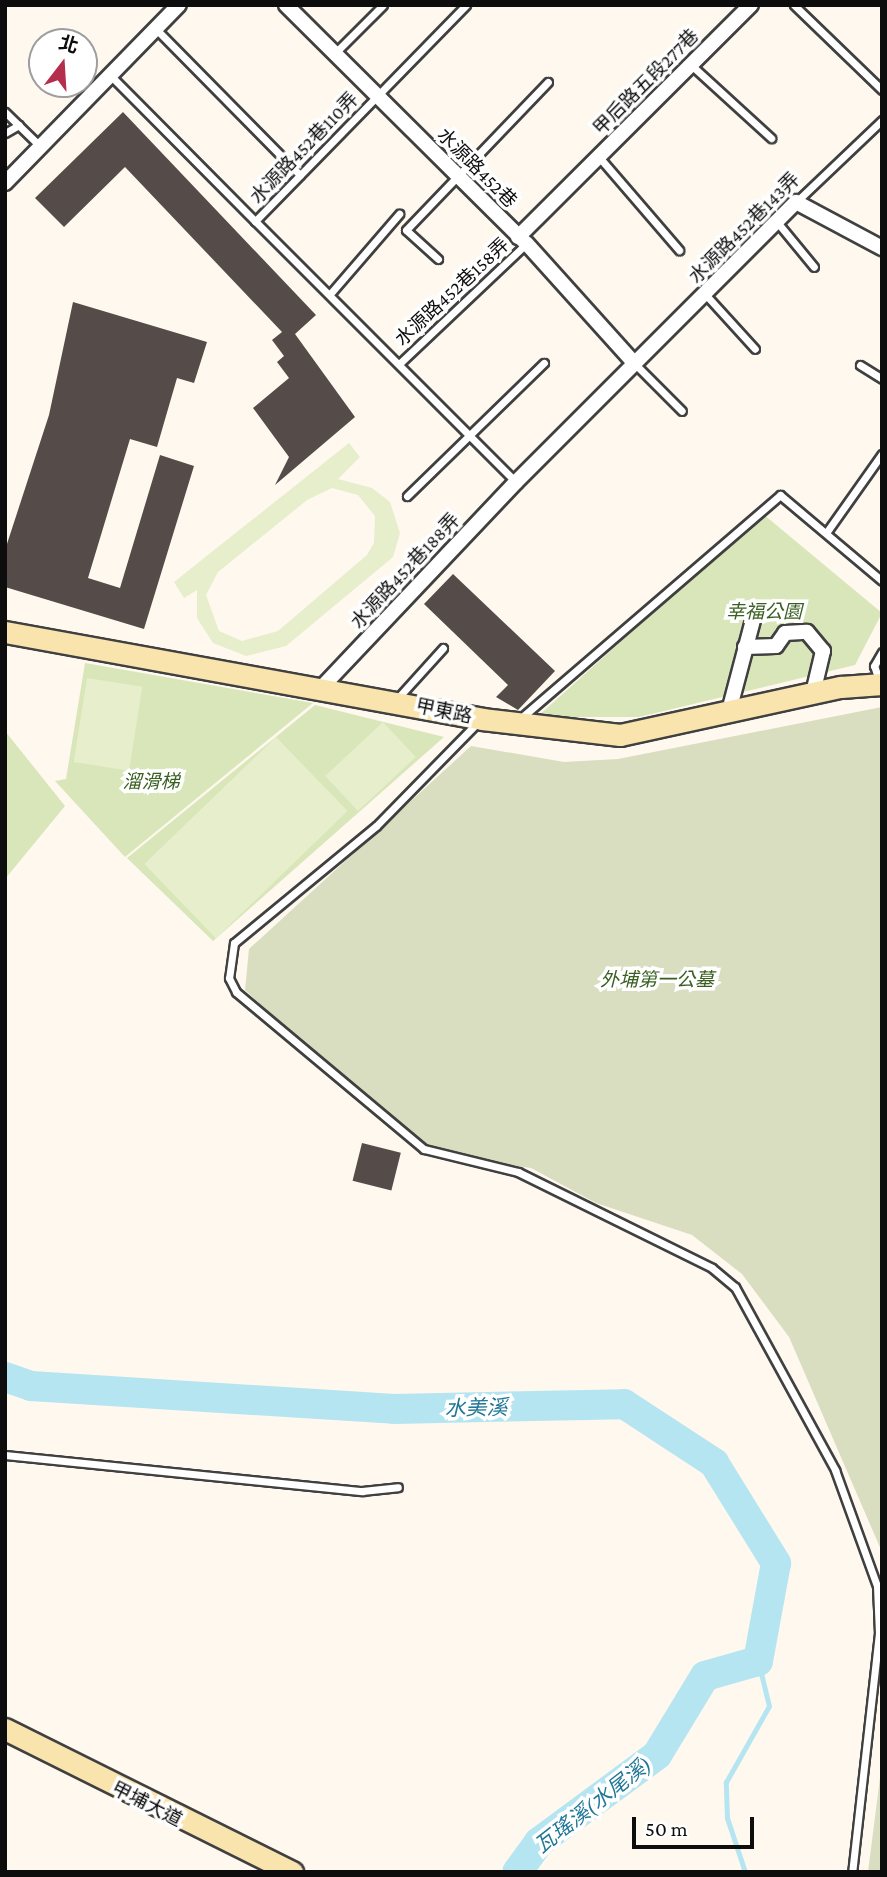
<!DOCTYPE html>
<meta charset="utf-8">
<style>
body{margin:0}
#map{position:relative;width:887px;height:1877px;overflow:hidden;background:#fef8ee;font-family:"Crimson Pro","Noto Sans TC",serif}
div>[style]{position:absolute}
.green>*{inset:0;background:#d8e6ba}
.cemetery>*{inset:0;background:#d9dec0}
.pitch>*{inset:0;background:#e7eecb;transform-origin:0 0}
.stream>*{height:5px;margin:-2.5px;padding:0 2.5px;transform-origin:2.5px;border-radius:2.5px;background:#b6e5f2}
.river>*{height:30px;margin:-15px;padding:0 15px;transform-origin:15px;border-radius:15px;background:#b6e5f2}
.building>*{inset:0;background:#554c4a;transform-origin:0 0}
.roads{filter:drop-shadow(2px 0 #404040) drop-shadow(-2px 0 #404040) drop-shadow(0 2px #404040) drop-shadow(0 -2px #404040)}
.lane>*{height:7px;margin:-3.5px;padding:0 3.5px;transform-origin:3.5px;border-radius:3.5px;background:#fff}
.street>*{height:14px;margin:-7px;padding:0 7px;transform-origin:7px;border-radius:7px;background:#fff}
.secondary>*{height:21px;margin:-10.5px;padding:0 10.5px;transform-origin:10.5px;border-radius:10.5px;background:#f9e4ad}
span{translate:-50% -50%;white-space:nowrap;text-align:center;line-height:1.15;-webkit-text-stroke:7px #fff;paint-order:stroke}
.street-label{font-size:19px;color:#0d0d0d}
.park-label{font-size:19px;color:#396022;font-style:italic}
.water-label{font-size:21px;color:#1f7696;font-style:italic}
.frame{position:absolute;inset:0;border:7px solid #0d0d0d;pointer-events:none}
.north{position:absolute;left:28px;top:28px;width:70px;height:70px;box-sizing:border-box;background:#fff;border:2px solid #9e9e9e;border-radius:50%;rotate:17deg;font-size:19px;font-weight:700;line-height:28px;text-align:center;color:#0d0d0d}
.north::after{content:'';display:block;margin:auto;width:24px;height:32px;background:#b32f4b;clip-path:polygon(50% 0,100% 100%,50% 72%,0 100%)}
.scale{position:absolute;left:632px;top:1817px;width:122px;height:32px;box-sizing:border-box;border:4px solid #0d0d0d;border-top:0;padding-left:9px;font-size:21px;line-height:24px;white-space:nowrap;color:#0d0d0d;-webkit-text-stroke:5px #fff;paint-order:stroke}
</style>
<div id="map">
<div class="green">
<i style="clip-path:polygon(763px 514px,882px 613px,855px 665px,639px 717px,537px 717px)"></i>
<i style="clip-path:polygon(85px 663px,313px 703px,125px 857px,55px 781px,66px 779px)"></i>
<i style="clip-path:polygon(315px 705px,444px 737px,213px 941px,127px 858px)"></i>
<i style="clip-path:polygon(5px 731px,65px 806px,5px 879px)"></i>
</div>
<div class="cemetery">
<i style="clip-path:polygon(882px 707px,882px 1552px,789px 1337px,742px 1274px,692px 1235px,596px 1203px,531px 1168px,438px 1155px,312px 1053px,245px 990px,249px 949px,471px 746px,564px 762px,618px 759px)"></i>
<i style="clip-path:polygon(882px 1762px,882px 1872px,868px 1872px)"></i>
</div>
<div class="pitch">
<i style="clip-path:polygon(evenodd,349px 443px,360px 457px,338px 479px,372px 488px,390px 502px,400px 533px,393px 557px,286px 646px,246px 656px,213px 643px,197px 618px,197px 590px,184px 598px,174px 582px,349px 443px,332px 488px,358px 495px,375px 516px,374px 543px,367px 555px,278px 631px,242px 641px,219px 631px,206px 595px,218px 572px,307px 500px,332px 488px)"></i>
<i style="left:87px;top:678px;width:56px;height:85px;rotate:9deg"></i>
<i style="left:383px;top:722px;width:48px;height:79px;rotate:47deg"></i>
<i style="left:276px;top:737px;width:103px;height:183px;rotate:46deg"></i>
</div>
<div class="stream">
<i style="left:745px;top:1872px;width:57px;rotate:-108.4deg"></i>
<i style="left:727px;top:1818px;width:36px;rotate:-92deg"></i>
<i style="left:726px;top:1782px;width:87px;rotate:-60.5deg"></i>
<i style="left:769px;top:1706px;width:46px;rotate:-103.7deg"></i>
</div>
<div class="river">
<i style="left:5px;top:1377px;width:28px;rotate:19deg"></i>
<i style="left:31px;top:1386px;width:364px;rotate:3.6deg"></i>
<i style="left:394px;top:1409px;width:230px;rotate:-1.2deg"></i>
<i style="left:624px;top:1404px;width:108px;rotate:33.2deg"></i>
<i style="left:714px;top:1463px;width:118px;rotate:58.2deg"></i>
<i style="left:776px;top:1563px;width:100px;rotate:100.4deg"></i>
<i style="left:758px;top:1661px;width:55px;rotate:164.2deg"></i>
<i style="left:705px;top:1676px;width:92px;rotate:121.3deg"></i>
<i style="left:657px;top:1755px;width:147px;rotate:143.6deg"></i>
<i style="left:539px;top:1842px;width:37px;rotate:126deg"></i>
</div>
<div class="building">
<i style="clip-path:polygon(123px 112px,316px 315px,295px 334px,355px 417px,275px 485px,289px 457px,253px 408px,289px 378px,277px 362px,284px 356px,272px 340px,282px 332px,125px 167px,64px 227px,35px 198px)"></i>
<i style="clip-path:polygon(73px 302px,207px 342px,194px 383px,177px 378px,157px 447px,130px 439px,88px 578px,120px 588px,160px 455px,194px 466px,144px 629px,5px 587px,5px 550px,49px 415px)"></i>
<i style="clip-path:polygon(453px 574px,555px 671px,518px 710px,496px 697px,508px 685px,424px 604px)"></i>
<i style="left:362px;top:1143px;width:40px;height:39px;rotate:14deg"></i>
</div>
<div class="roads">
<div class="lane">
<i style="left:466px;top:5px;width:302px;rotate:134.3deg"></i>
<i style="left:255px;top:221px;width:369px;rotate:45deg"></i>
<i style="left:794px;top:5px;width:122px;rotate:44deg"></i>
<i style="left:156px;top:29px;width:205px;rotate:45.4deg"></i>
<i style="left:334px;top:54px;width:69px;rotate:-45deg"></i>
<i style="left:690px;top:64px;width:110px;rotate:42.4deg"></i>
<i style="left:110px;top:75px;width:206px;rotate:45.2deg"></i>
<i style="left:5px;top:112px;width:49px;rotate:44.2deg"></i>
<i style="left:5px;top:133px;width:16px;rotate:-30deg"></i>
<i style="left:599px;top:157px;width:123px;rotate:49.3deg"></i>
<i style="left:796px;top:202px;width:119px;rotate:-43.6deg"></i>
<i style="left:777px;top:222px;width:58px;rotate:50.6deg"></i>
<i style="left:438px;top:259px;width:43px;rotate:-137.8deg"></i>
<i style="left:406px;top:230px;width:205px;rotate:-46.2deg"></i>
<i style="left:330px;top:294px;width:106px;rotate:-49.2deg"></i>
<i style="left:705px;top:294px;width:74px;rotate:47.7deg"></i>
<i style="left:399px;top:364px;width:175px;rotate:-43.4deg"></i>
<i style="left:635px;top:364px;width:66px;rotate:45deg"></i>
<i style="left:860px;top:365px;width:26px;rotate:32deg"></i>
<i style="left:407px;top:496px;width:191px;rotate:-44.2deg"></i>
<i style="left:826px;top:533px;width:97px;rotate:-54.7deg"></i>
<i style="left:880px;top:683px;width:18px;rotate:-109deg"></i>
<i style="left:874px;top:666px;width:16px;rotate:-60deg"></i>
<i style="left:396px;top:700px;width:70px;rotate:-47.9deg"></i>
<i style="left:521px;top:718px;width:342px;rotate:-40.7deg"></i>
<i style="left:780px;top:495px;width:133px;rotate:40.1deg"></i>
<i style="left:477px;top:723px;width:144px;rotate:134.4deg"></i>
<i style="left:376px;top:826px;width:184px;rotate:140.5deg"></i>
<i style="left:234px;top:943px;width:35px;rotate:98deg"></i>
<i style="left:229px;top:978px;width:16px;rotate:63deg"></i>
<i style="left:236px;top:992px;width:245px;rotate:39.9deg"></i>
<i style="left:424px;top:1149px;width:97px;rotate:13.7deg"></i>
<i style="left:518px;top:1172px;width:216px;rotate:26.3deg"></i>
<i style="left:712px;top:1268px;width:30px;rotate:40deg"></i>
<i style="left:735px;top:1287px;width:209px;rotate:61.3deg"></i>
<i style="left:835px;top:1470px;width:123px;rotate:70.1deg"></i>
<i style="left:877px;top:1586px;width:47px;rotate:87.6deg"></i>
<i style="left:879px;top:1633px;width:241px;rotate:96.4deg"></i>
<i style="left:5px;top:1455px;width:359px;rotate:5.8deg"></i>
<i style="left:362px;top:1491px;width:36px;rotate:-6deg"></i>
</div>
<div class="street">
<i style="left:286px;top:5px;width:339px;rotate:44.8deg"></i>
<i style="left:527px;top:244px;width:161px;rotate:48deg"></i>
<i style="left:5px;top:183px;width:249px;rotate:-45.7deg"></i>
<i style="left:518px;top:237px;width:329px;rotate:-44.9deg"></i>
<i style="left:745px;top:647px;width:31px;rotate:-2deg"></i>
<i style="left:776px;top:646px;width:16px;rotate:-55deg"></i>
<i style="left:785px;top:633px;width:22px;rotate:-3deg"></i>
<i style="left:807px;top:632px;width:25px;rotate:50deg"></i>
<i style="left:823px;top:651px;width:43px;rotate:103.4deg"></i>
<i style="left:323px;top:686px;width:281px;rotate:-46.6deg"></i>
<i style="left:516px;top:482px;width:396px;rotate:-45deg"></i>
<i style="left:796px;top:202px;width:98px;rotate:28.1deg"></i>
<i style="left:729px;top:711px;width:94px;rotate:-75.2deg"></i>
</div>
<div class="secondary">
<i style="left:5px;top:632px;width:485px;rotate:10.3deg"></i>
<i style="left:482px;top:719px;width:139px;rotate:6.6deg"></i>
<i style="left:620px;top:735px;width:226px;rotate:-12.3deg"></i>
<i style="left:841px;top:687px;width:41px;rotate:-4.2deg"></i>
<i style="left:5px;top:1729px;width:321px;rotate:26.5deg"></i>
</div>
</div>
<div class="street-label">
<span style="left:646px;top:82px;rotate:-45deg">甲后路五段277巷</span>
<span style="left:304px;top:148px;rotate:-46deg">水源路452巷110弄</span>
<span style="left:477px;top:168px;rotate:45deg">水源路452巷</span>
<span style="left:744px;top:228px;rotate:-45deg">水源路452巷143弄</span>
<span style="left:452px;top:292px;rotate:-43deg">水源路452巷158弄</span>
<span style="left:405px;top:571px;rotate:-47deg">水源路452巷188弄</span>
<span style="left:444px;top:711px;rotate:12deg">甲東路</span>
<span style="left:147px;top:1804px;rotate:27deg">甲埔大道</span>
</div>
<div class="park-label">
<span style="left:764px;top:612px">幸福公園</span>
<span style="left:151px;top:782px">溜滑梯</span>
<span style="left:657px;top:980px">外埔第一公墓</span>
</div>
<div class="water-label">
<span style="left:476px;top:1408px;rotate:-1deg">水美溪</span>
<span style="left:593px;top:1805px;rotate:-38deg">瓦瑤溪(水尾溪)</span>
</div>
<div class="frame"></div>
<div class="north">北</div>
<div class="scale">50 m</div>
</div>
